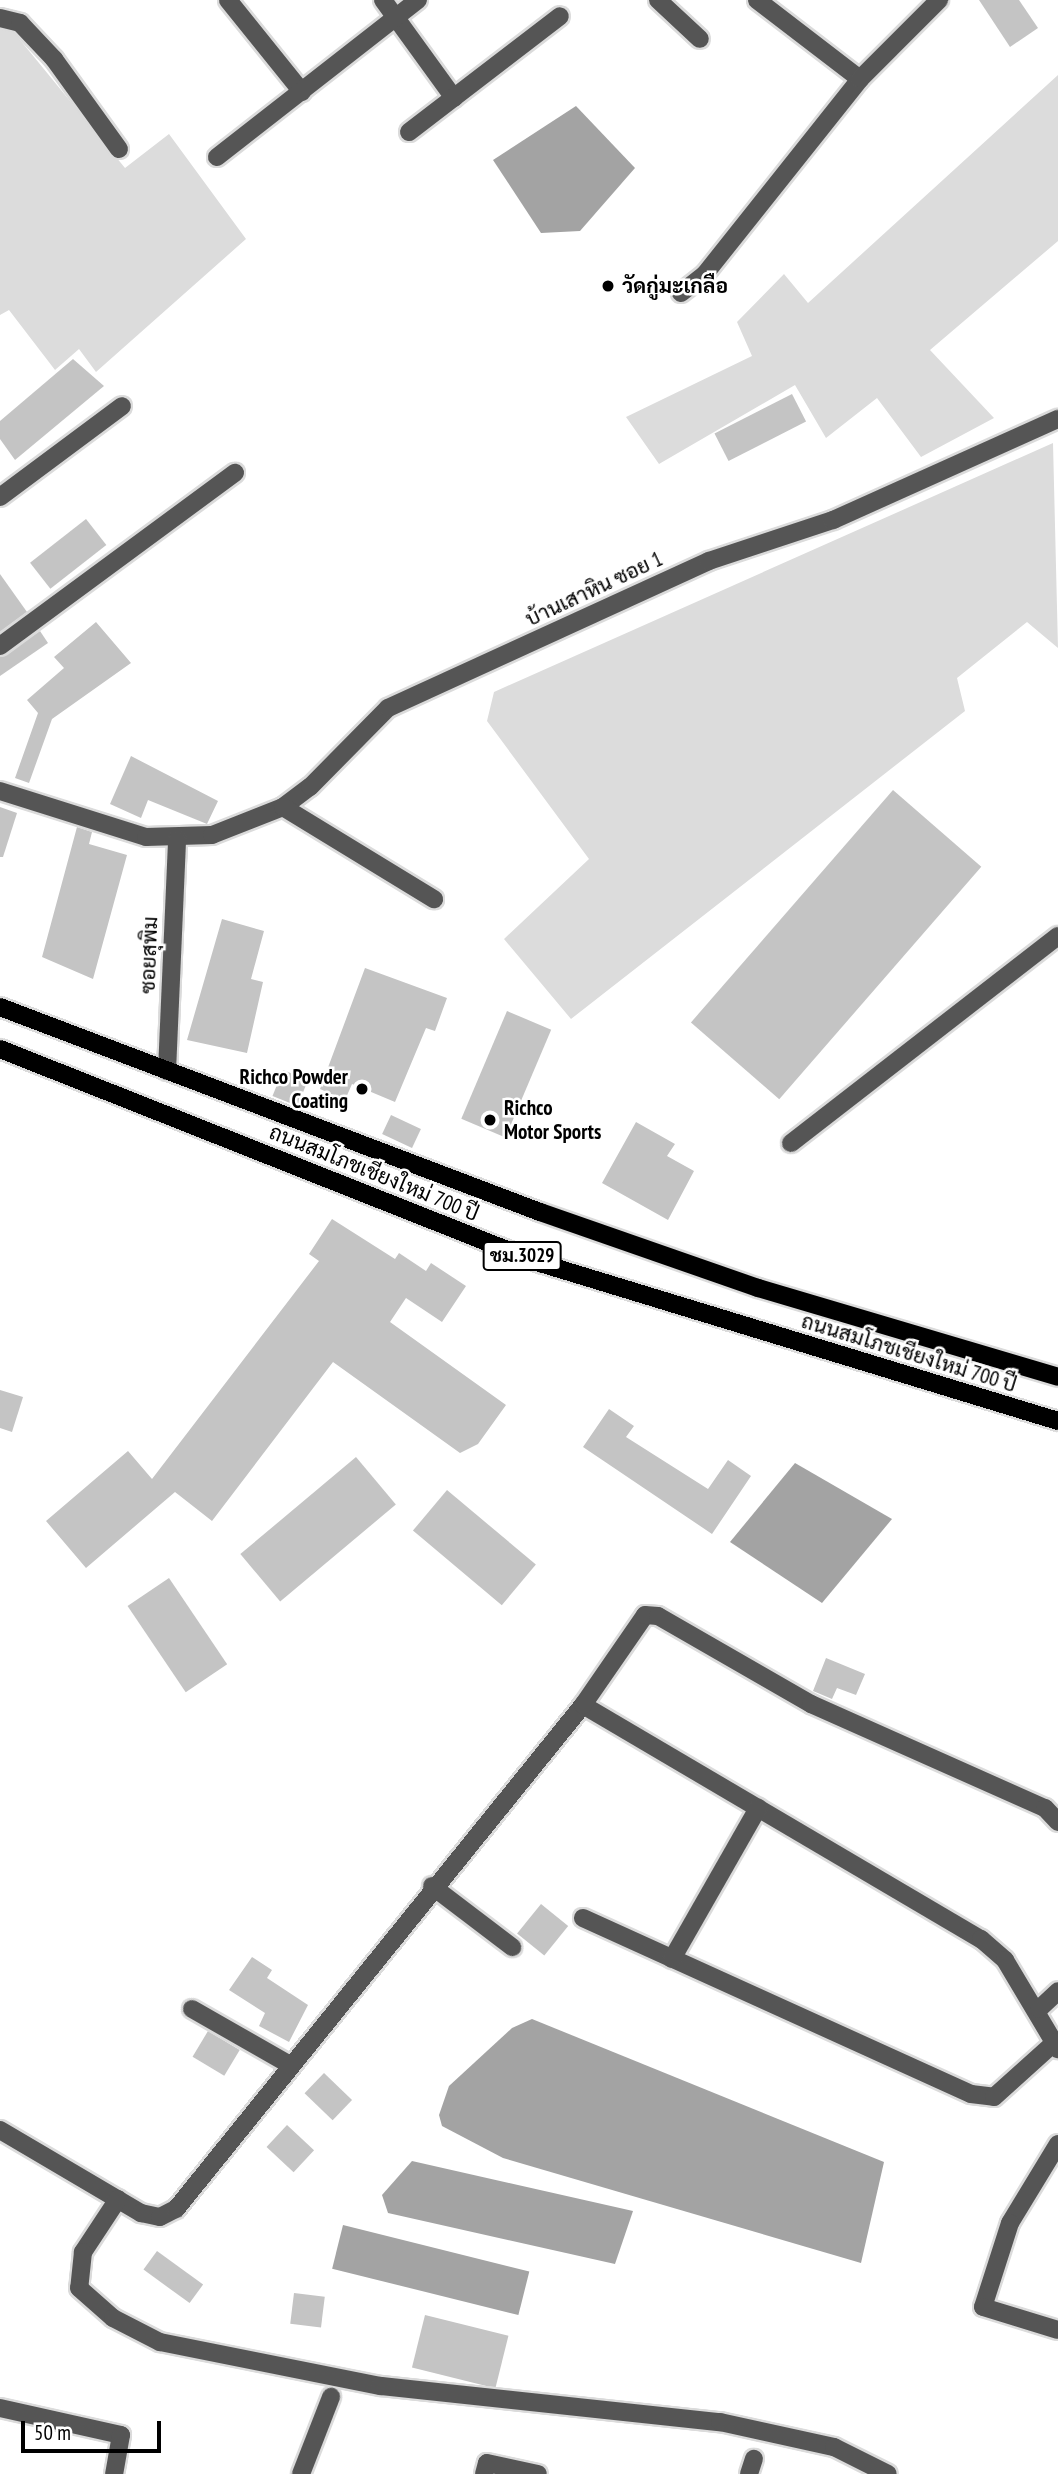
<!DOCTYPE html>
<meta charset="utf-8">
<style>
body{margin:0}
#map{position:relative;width:1058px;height:2474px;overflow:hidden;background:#fff;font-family:"PT Sans Narrow",Sarabun,sans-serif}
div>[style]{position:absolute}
.green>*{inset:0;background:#dcdcdc}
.water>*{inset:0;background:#a3a3a3;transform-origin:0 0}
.building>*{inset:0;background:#c4c4c4;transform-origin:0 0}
.roads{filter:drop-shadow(2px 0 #dbdbdb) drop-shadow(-2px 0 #dbdbdb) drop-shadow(0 2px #dbdbdb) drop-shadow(0 -2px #dbdbdb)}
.minor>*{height:18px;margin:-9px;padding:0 9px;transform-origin:9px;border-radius:9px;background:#555}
.major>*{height:18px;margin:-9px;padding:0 9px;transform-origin:9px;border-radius:9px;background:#000}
.dots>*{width:19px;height:19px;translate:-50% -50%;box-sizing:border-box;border:4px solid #fff;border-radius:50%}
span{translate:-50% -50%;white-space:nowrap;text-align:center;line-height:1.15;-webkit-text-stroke:5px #fff;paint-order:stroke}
.shield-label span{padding:2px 5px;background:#fff;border:2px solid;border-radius:5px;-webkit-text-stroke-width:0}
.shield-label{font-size:19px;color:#000;font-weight:700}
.poi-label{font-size:21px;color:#000;font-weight:700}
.left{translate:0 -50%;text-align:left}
.right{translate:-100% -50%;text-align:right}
.street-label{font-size:21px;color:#000}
.scale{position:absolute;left:21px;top:2421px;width:140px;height:32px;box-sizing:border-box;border:4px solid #000;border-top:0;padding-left:9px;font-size:21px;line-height:24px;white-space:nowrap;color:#000;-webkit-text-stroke:5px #fff;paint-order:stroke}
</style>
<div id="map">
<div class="green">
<i style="clip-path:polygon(7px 24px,125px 168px,169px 134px,246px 239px,96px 372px,79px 349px,55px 370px,9px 310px,0 315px,0 28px)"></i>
<i style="clip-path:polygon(1058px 75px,1058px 241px,930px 350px,994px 418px,921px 457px,877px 398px,826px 438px,795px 385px,659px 464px,626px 417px,752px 356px,737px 322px,784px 274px,808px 303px)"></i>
<i style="clip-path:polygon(1053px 443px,1058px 648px,1027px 622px,957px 678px,965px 711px,571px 1019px,504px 939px,589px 859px,487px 721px,494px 692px)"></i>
</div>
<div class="water">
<i style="clip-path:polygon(576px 106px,635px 168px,580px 231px,541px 233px,493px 160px)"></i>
<i style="clip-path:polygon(795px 1463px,892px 1519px,822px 1603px,730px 1542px)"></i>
<i style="clip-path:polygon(532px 2019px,884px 2162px,861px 2263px,503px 2158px,442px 2126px,439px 2115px,449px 2086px,512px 2028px)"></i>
<i style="clip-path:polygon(412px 2161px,633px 2211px,615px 2264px,388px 2213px,382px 2195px)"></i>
<i style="left:343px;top:2225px;width:192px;height:45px;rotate:14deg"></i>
</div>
<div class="building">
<i style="clip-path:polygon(979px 0,1019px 0,1038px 28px,1010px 47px)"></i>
<i style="clip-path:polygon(73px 359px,104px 386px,15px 460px,0 439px,0 421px)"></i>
<i style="left:792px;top:394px;width:31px;height:87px;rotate:63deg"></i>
<i style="left:86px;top:519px;width:33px;height:71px;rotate:52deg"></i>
<i style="clip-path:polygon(0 574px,27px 612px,0 632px)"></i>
<i style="clip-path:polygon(96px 622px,131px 663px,52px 719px,29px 783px,15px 778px,38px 713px,27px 700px,64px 668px,54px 657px)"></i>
<i style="clip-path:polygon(40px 631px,48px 643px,0 676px,0 657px)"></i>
<i style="clip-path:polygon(131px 756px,218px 801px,207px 824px,148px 800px,141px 818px,110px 804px)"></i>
<i style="left:893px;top:790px;width:117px;height:308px;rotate:41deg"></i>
<i style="clip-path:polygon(0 807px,17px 813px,3px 857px,0 857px)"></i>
<i style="clip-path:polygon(77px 827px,92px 832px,89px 844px,127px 855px,93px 979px,42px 957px)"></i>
<i style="clip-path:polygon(222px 919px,264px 931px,251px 979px,263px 982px,247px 1053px,187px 1040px)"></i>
<i style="clip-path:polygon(365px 968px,447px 998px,435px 1031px,426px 1028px,395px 1102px,352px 1084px,345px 1100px,320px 1089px)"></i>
<i style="left:507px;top:1011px;width:48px;height:117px;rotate:23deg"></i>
<i style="left:283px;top:1070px;width:27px;height:28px;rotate:22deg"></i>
<i style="left:391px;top:1115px;width:33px;height:21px;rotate:25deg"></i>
<i style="clip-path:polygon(636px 1122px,675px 1144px,667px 1156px,694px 1171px,668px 1220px,602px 1183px)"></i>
<i style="clip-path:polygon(332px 1219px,395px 1259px,399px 1253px,426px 1271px,431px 1263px,466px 1286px,442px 1322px,406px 1298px,390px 1322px,506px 1405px,478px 1444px,460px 1453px,333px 1362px,212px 1521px,175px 1492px,86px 1568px,46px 1521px,128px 1451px,152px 1479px,319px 1261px,309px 1254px)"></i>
<i style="clip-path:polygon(0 1390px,23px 1397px,12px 1432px,0 1428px)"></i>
<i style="clip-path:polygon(609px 1409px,634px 1426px,626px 1437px,708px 1489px,728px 1460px,751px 1476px,712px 1534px,583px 1447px)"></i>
<i style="left:356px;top:1457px;width:62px;height:151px;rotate:50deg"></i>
<i style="left:447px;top:1490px;width:116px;height:53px;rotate:40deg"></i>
<i style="left:169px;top:1578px;width:104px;height:50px;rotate:56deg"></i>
<i style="clip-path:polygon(826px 1658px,865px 1674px,856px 1695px,837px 1688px,832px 1699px,813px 1691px)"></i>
<i style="left:541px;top:1904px;width:35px;height:38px;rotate:39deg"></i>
<i style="clip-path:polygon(252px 1957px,272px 1970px,267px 1978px,308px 2005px,289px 2042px,259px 2026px,265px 2013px,229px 1990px)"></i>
<i style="left:208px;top:2031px;width:37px;height:30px;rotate:31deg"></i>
<i style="left:324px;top:2073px;width:39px;height:28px;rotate:44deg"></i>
<i style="left:287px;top:2125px;width:37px;height:30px;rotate:43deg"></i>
<i style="left:157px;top:2251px;width:57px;height:23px;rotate:36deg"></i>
<i style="left:294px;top:2293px;width:31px;height:31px;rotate:7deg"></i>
<i style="left:425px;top:2315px;width:86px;height:54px;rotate:14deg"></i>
</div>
<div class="roads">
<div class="minor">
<i style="left:228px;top:0;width:118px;rotate:51.2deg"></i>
<i style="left:383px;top:0;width:121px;rotate:54.1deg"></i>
<i style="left:658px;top:0;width:57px;rotate:42.9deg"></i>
<i style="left:757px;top:0;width:130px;rotate:37.5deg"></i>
<i style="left:0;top:18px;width:21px;rotate:14deg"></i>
<i style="left:20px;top:23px;width:50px;rotate:46.6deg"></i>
<i style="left:54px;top:59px;width:111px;rotate:54.2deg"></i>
<i style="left:409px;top:132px;width:190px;rotate:-37.5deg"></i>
<i style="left:217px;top:157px;width:255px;rotate:-38deg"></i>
<i style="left:681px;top:293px;width:31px;rotate:-38deg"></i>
<i style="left:705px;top:274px;width:249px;rotate:-51.5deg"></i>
<i style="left:860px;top:79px;width:112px;rotate:-45deg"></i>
<i style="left:0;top:497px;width:152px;rotate:-36.7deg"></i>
<i style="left:0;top:646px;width:292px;rotate:-36.4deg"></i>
<i style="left:0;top:791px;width:153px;rotate:17.5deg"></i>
<i style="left:146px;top:837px;width:66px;rotate:-1.7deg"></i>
<i style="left:212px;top:835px;width:76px;rotate:-21.5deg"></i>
<i style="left:283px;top:807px;width:34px;rotate:-37deg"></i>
<i style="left:310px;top:787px;width:111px;rotate:-45.4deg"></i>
<i style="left:388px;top:708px;width:353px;rotate:-24.6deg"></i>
<i style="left:709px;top:561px;width:131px;rotate:-18.3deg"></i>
<i style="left:833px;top:520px;width:247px;rotate:-24.2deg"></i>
<i style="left:283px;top:807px;width:177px;rotate:31.4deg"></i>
<i style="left:167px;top:1071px;width:231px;rotate:-87.5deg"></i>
<i style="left:791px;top:1143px;width:338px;rotate:-37.8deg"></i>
<i style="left:583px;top:1705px;width:462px;rotate:30.5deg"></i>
<i style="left:981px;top:1939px;width:32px;rotate:41deg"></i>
<i style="left:1005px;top:1960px;width:104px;rotate:59.2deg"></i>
<i style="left:432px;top:1886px;width:101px;rotate:37.3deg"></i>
<i style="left:583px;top:1918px;width:426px;rotate:24.4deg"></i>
<i style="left:971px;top:2094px;width:23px;rotate:7deg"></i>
<i style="left:994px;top:2097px;width:82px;rotate:-42deg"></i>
<i style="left:672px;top:1959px;width:174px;rotate:-60.3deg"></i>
<i style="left:192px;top:2009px;width:113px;rotate:29.7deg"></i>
<i style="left:1039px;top:2009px;width:26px;rotate:-43deg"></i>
<i style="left:0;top:2130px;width:164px;rotate:30.5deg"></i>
<i style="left:141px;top:2213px;width:19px;rotate:12deg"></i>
<i style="left:160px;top:2217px;width:18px;rotate:-27deg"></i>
<i style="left:176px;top:2209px;width:648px;rotate:-51.08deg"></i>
<i style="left:583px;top:1705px;width:109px;rotate:-55.4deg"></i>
<i style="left:645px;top:1615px;width:13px;rotate:4deg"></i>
<i style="left:658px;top:1616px;width:177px;rotate:29.9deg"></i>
<i style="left:811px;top:1704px;width:256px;rotate:24deg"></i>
<i style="left:1045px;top:1808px;width:19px;rotate:47deg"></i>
<i style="left:1058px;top:2144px;width:92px;rotate:121.3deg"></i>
<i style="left:1010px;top:2223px;width:88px;rotate:107.8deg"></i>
<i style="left:983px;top:2307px;width:78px;rotate:17deg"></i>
<i style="left:118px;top:2199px;width:64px;rotate:123.4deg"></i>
<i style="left:83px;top:2252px;width:36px;rotate:96deg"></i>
<i style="left:79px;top:2288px;width:45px;rotate:41.4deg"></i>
<i style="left:113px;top:2318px;width:53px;rotate:27.1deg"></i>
<i style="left:160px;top:2342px;width:225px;rotate:11.3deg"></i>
<i style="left:381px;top:2386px;width:341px;rotate:6.1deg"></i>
<i style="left:720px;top:2422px;width:117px;rotate:12.4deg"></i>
<i style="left:834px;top:2447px;width:60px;rotate:26.6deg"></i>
<i style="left:0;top:2408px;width:124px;rotate:12.6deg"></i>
<i style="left:121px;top:2435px;width:40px;rotate:100deg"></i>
<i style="left:301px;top:2474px;width:83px;rotate:-68.7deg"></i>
<i style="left:484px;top:2474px;width:11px;rotate:-75deg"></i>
<i style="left:487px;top:2463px;width:52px;rotate:12.2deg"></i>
<i style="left:749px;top:2474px;width:16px;rotate:-72deg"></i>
</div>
<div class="major">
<i style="left:0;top:1007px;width:578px;rotate:20.79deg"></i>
<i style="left:540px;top:1212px;width:231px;rotate:19.2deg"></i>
<i style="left:758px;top:1288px;width:313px;rotate:16.5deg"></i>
<i style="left:0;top:1049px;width:581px;rotate:21.62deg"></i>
<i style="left:540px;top:1263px;width:542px;rotate:16.96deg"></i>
</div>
</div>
<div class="dots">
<i style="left:608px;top:286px;background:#000"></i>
<i style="left:362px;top:1089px;background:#000"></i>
<i style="left:490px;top:1120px;background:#000"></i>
</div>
<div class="shield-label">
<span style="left:522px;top:1256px">ชม.3029</span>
</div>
<div class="poi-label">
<span class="left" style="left:622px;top:286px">วัดกู่มะเกลือ</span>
<span class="right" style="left:348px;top:1089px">Richco Powder<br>Coating</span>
<span class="left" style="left:504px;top:1120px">Richco<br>Motor Sports</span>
</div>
<div class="street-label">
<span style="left:594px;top:589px;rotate:-25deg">บ้านเสาหิน ซอย 1</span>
<span style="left:149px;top:955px;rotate:-88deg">ซอยสุพิม</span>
<span style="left:374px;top:1173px;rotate:22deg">ถนนสมโภชเชียงใหม่ 700 ปี</span>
<span style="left:909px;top:1353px;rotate:17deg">ถนนสมโภชเชียงใหม่ 700 ปี</span>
</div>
<div class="scale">50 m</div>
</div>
